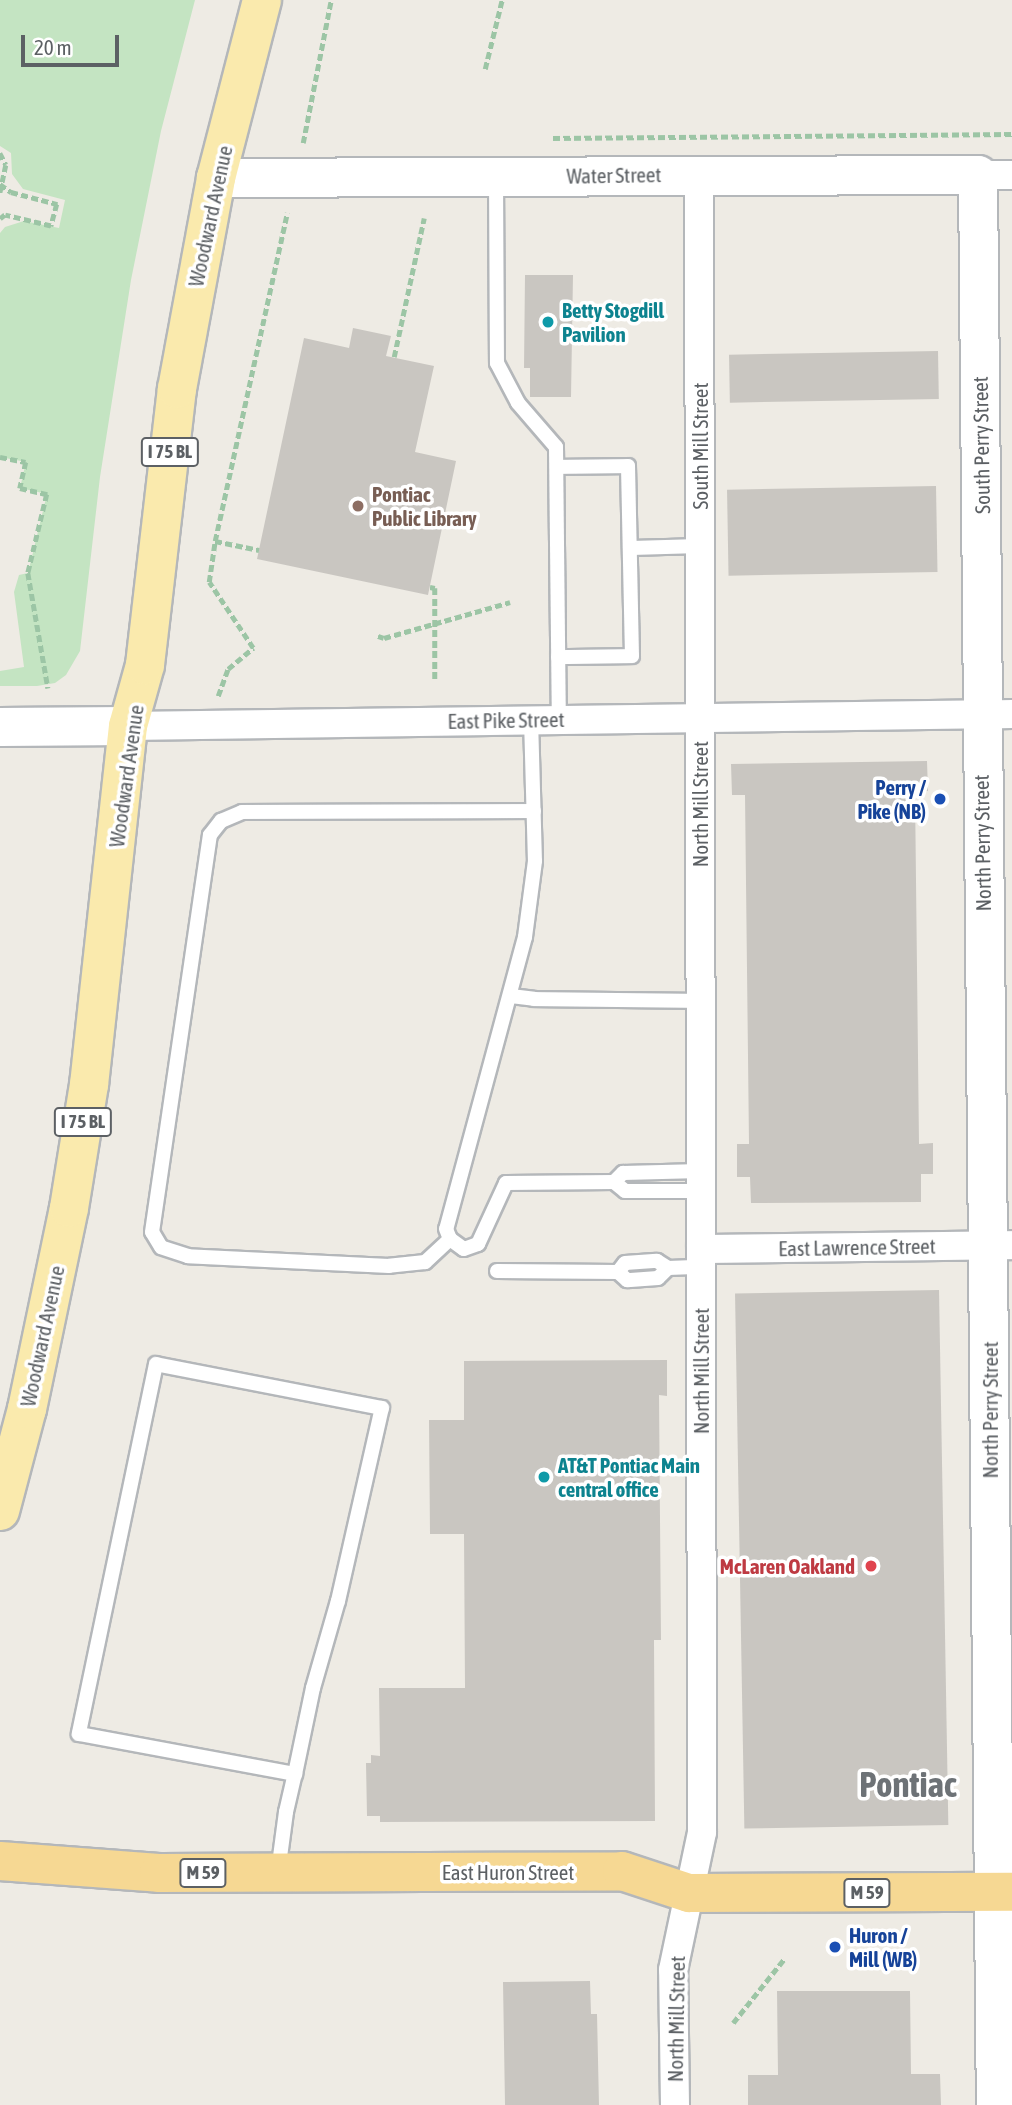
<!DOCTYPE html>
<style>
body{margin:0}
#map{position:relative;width:1012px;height:2105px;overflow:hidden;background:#eeebe4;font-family:"Asap Condensed",sans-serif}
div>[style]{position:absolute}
.green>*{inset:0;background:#c4e4c2}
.building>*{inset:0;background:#c9c6c1;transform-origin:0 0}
.path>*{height:4.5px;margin-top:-2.25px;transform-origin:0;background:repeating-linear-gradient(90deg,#9cc5a5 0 7px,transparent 0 10.5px)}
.roads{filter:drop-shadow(2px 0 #b4b7ba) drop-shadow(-2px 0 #b4b7ba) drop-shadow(0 2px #b4b7ba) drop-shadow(0 -2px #b4b7ba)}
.lane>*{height:14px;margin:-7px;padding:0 7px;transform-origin:7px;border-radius:7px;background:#fff}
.street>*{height:28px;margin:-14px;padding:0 14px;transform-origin:14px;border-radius:14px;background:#fff}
.secondary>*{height:38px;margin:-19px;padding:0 19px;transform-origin:19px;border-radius:19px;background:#fff}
.primary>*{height:38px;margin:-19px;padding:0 19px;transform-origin:19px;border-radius:19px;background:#faeaad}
.highway>*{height:38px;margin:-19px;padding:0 19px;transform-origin:19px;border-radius:19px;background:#f6d893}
.dots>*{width:19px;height:19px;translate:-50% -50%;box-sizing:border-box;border:4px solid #fff;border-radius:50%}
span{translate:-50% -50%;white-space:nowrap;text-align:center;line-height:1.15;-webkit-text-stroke:7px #fff;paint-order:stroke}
.shield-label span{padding:2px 5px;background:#fff;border:2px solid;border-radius:5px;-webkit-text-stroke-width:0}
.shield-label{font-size:19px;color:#5c6064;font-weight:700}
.street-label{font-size:21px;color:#5c6064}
.culture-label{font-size:21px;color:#0d838f;font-weight:700}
.left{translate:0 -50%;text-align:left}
.education-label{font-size:21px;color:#785e54;font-weight:700}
.transit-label{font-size:21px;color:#164399;font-weight:700}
.right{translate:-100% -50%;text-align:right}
.health-label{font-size:21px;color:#be3a42;font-weight:700}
.town-label{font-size:35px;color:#6d7276;font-weight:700}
.scale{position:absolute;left:21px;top:35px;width:98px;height:32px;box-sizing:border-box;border:4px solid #5c6064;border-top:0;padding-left:9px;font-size:21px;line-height:24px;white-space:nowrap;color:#5c6064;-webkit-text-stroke:5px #fff;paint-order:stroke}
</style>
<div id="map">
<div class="green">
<i style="clip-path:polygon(0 0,195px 0,161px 131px,131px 280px,100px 477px,80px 651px,66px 675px,55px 683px,37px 686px,0 686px,0 671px,24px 667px,14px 592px,19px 575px,28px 573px,47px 494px,20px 488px,26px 462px,0 457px,0 233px,5px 227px,24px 221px,59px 228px,65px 200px,23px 189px,12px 174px,11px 153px,0 146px)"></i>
</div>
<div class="building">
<i style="clip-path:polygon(525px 275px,573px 275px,571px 397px,530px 397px,530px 368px,524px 368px)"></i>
<i style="clip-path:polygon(353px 328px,391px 336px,386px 356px,434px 366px,415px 452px,456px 461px,428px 595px,257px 559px,304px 338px,349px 348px)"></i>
<i style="left:938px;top:351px;width:48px;height:209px;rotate:89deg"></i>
<i style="left:936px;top:486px;width:86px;height:209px;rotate:89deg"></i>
<i style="clip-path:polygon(927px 761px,928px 791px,915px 792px,919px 1144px,933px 1143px,933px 1174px,921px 1174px,921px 1202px,751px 1203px,750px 1177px,737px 1177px,737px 1144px,749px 1144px,745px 795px,732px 795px,731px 764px)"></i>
<i style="left:939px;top:1290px;width:535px;height:204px;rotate:89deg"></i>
<i style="clip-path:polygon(667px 1360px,667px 1396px,659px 1395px,661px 1640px,654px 1640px,655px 1821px,380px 1822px,380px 1816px,367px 1816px,366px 1763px,371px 1763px,371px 1755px,380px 1756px,379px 1688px,465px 1688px,464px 1534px,430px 1534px,429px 1420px,464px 1420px,464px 1361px)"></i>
<i style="clip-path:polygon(590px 1981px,591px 2014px,597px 2014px,599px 2105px,505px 2105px,503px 1982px)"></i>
<i style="clip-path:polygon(777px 1991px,910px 1991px,911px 2074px,940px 2074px,941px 2105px,748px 2105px,748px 2075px,778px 2075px)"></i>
</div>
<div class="path">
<i style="left:485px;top:69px;width:71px;rotate:-76.2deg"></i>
<i style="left:553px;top:138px;width:459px;rotate:-0.5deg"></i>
<i style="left:303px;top:143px;width:146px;rotate:-78.9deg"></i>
<i style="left:0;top:153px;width:13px;rotate:63deg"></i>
<i style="left:6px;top:165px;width:29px;rotate:102deg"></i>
<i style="left:0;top:184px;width:14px;rotate:36deg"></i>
<i style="left:11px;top:192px;width:48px;rotate:14.6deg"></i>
<i style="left:57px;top:204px;width:23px;rotate:105deg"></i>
<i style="left:51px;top:226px;width:47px;rotate:-166.6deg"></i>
<i style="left:5px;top:215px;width:6px;rotate:141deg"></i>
<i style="left:394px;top:357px;width:142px;rotate:-77.8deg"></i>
<i style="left:0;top:457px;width:26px;rotate:11deg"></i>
<i style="left:26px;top:462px;width:27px;rotate:103deg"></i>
<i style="left:20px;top:488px;width:28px;rotate:13deg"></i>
<i style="left:47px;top:494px;width:81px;rotate:103.5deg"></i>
<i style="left:28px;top:573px;width:117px;rotate:80.1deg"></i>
<i style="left:215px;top:541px;width:45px;rotate:11.6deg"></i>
<i style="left:430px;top:587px;width:5px;rotate:11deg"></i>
<i style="left:435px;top:588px;width:92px;rotate:90deg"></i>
<i style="left:378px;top:636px;width:6px;rotate:18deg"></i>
<i style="left:384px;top:638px;width:131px;rotate:-15.9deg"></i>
<i style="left:218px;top:696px;width:29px;rotate:-70deg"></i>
<i style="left:228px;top:669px;width:33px;rotate:-40deg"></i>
<i style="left:253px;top:648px;width:79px;rotate:-123.7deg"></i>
<i style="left:209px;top:582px;width:41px;rotate:-81.7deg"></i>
<i style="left:215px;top:541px;width:336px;rotate:-77.6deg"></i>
<i style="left:733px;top:2023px;width:82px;rotate:-51.4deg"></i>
</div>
<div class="roads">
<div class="lane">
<i style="left:496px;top:177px;width:186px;rotate:89.7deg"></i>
<i style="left:497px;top:363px;width:45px;rotate:62.3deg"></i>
<i style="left:518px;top:403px;width:58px;rotate:49.2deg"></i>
<i style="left:556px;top:447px;width:272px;rotate:89.4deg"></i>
<i style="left:557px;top:467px;width:71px;rotate:-0.8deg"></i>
<i style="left:628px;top:466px;width:190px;rotate:88.8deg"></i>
<i style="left:632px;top:656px;width:74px;rotate:179.2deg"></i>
<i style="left:630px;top:548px;width:71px;rotate:-1.6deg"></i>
<i style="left:531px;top:719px;width:142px;rotate:88.4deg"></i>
<i style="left:535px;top:861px;width:77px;rotate:97.5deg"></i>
<i style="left:525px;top:937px;width:302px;rotate:105.1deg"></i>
<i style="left:446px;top:1229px;width:11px;rotate:68deg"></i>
<i style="left:450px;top:1239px;width:17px;rotate:36deg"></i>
<i style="left:464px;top:1249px;width:15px;rotate:-20deg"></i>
<i style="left:478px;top:1244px;width:67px;rotate:-65.3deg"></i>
<i style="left:506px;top:1183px;width:108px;rotate:-0.5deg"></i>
<i style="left:614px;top:1182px;width:14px;rotate:39deg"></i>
<i style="left:625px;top:1191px;width:76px"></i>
<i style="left:511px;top:996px;width:23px;rotate:7deg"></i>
<i style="left:534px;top:999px;width:166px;rotate:0.7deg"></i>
<i style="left:614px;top:1182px;width:13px;rotate:-45deg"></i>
<i style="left:623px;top:1173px;width:78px;rotate:-1.5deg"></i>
<i style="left:450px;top:1239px;width:34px;rotate:137deg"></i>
<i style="left:425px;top:1262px;width:36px;rotate:174deg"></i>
<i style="left:389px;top:1266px;width:201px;rotate:-177.2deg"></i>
<i style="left:188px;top:1256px;width:28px;rotate:-162deg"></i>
<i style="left:161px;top:1247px;width:17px;rotate:-121deg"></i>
<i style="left:152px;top:1232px;width:401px;rotate:-81.7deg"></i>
<i style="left:210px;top:835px;width:18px;rotate:-52deg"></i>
<i style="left:221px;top:821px;width:23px;rotate:-23deg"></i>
<i style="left:242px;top:812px;width:292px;rotate:-0.2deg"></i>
<i style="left:668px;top:1268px;width:14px;rotate:135deg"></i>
<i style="left:658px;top:1278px;width:31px;rotate:176deg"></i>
<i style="left:627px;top:1280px;width:12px;rotate:-138deg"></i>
<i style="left:618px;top:1272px;width:11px;rotate:-52deg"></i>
<i style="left:625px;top:1263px;width:32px;rotate:-4deg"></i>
<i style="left:657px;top:1261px;width:13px;rotate:32deg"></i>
<i style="left:668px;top:1268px;width:33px;rotate:-2deg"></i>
<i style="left:497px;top:1271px;width:121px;rotate:0.5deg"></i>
<i style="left:278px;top:1872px;width:61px;rotate:-82.4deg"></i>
<i style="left:286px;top:1812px;width:39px;rotate:-77deg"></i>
<i style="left:295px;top:1774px;width:88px;rotate:-78.2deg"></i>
<i style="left:313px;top:1688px;width:91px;rotate:-74deg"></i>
<i style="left:338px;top:1601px;width:198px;rotate:-77.2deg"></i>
<i style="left:382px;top:1408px;width:230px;rotate:-169deg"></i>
<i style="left:156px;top:1364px;width:378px;rotate:101.8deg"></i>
<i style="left:79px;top:1734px;width:220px;rotate:10.5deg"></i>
</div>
<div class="street">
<i style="left:978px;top:175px;width:34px"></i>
<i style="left:128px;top:726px;width:884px;rotate:-0.78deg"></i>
<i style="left:701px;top:1249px;width:311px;rotate:-0.7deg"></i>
<i style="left:675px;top:2105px;width:135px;rotate:-90.8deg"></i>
<i style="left:673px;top:1970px;width:141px;rotate:-78.1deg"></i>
<i style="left:702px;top:1832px;width:1658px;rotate:-90.1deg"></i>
</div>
<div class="secondary">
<i style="left:216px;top:178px;width:762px;rotate:-0.23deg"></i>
<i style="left:978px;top:175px;width:1930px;rotate:89.47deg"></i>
<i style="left:0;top:727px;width:128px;rotate:-0.4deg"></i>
</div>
<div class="primary">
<i style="left:0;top:1511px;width:106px;rotate:-75.2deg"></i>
<i style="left:27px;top:1409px;width:205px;rotate:-78.2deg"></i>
<i style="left:69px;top:1208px;width:125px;rotate:-80.8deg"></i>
<i style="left:89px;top:1085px;width:361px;rotate:-83.8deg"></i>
<i style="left:128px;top:726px;width:63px;rotate:-74.4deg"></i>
<i style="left:145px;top:665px;width:278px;rotate:-83.4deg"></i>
<i style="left:177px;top:389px;width:215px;rotate:-79.5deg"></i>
<i style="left:216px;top:178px;width:184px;rotate:-75.5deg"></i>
</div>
<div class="highway">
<i style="left:0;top:1861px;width:159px;rotate:4.3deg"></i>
<i style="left:159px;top:1873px;width:463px;rotate:-0.2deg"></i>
<i style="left:622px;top:1871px;width:71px;rotate:18.2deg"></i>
<i style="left:689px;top:1893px;width:323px;rotate:-0.2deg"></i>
</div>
</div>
<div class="dots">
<i style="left:548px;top:322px;background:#0f9aa8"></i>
<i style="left:358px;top:506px;background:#8d6e63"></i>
<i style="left:940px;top:799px;background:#1a4fb4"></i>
<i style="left:544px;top:1477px;background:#0f9aa8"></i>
<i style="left:871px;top:1566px;background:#e0444e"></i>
<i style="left:835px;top:1947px;background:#1a4fb4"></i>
</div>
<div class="shield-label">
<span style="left:170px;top:452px">I 75 BL</span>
<span style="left:83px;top:1122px">I 75 BL</span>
<span style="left:203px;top:1873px">M 59</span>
<span style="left:867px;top:1893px">M 59</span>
</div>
<div class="street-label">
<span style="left:614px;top:175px;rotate:-1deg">Water Street</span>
<span style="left:210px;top:216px;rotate:-78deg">Woodward Avenue</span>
<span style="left:981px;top:445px;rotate:-91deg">South Perry Street</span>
<span style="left:700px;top:446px;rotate:-90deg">South Mill Street</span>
<span style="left:506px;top:720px;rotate:-1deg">East Pike Street</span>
<span style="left:126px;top:776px;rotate:-82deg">Woodward Avenue</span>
<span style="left:700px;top:804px;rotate:-90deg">North Mill Street</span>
<span style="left:982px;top:843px;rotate:-91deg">North Perry Street</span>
<span style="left:857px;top:1247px;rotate:-1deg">East Lawrence Street</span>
<span style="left:42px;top:1336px;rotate:-78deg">Woodward Avenue</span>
<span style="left:701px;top:1371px;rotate:-90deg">North Mill Street</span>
<span style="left:990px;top:1410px;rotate:-90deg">North Perry Street</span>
<span style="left:508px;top:1872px">East Huron Street</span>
<span style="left:676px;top:2019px;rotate:-89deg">North Mill Street</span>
</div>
<div class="culture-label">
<span class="left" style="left:562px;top:322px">Betty Stogdill<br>Pavilion</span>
<span class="left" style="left:558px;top:1477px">AT&amp;T Pontiac Main<br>central office</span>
</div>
<div class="education-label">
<span class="left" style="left:372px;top:506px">Pontiac<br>Public Library</span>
</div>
<div class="transit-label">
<span class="right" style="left:926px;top:799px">Perry /<br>Pike (NB)</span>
<span class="left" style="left:849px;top:1947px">Huron /<br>Mill (WB)</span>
</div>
<div class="health-label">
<span class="right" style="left:855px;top:1566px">McLaren Oakland</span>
</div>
<div class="town-label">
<span style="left:908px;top:1784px">Pontiac</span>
</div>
<div class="scale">20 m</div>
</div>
